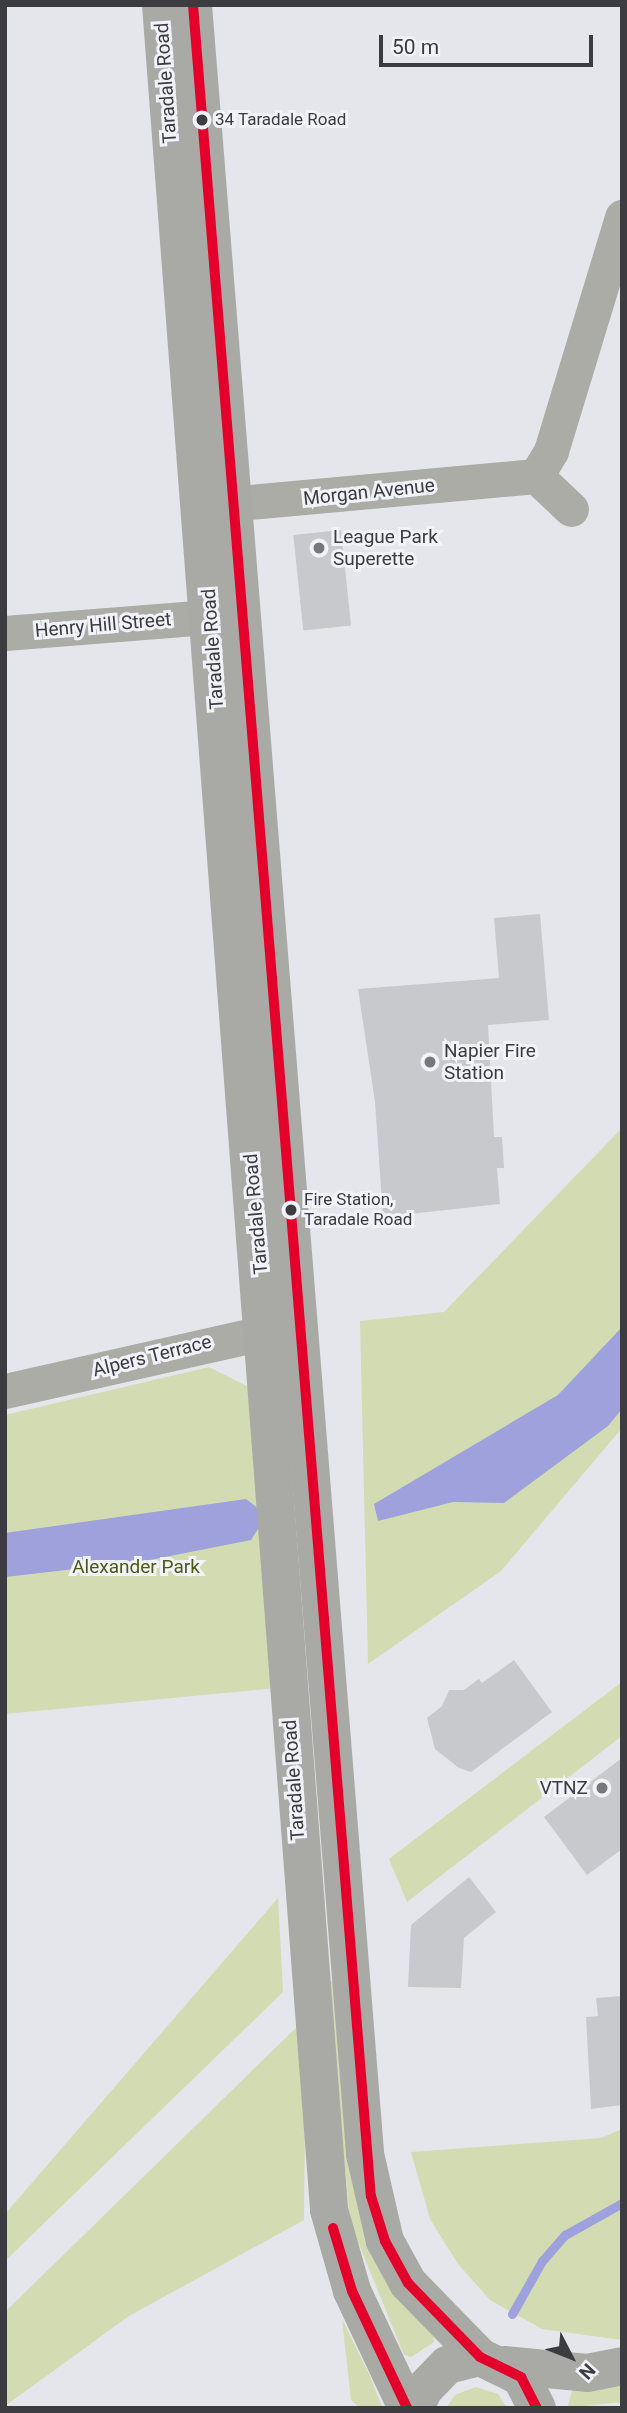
<!DOCTYPE html>
<style>
body{margin:0}
#map{position:relative;width:627px;height:2413px;overflow:hidden;background:#e5e6eb;font-family:Roboto,sans-serif}
div>[style]{position:absolute}
.green>*{inset:0;background:#d3dbb2}
.water>*{inset:0;background:#9ea1dc}
.stream>*{height:9px;margin:-4.5px;padding:0 4.5px;transform-origin:4.5px;border-radius:4.5px;background:#9ea1dc}
.building>*{inset:0;background:#c8c9cd;transform-origin:0 0}
.street>*{height:35px;margin:-17.5px;padding:0 17.5px;transform-origin:17.5px;border-radius:17.5px;background:#aaaca5}
.highway>*{height:38px;margin:-19px;padding:0 19px;transform-origin:19px;border-radius:19px;background:#a9aaa6}
.bus-1>*{height:10px;margin:-5px;padding:0 5px;transform-origin:5px;border-radius:5px;background:#e4002b}
.dots>*{width:19px;height:19px;translate:-50% -50%;box-sizing:border-box;border:4px solid #f1f2fa;border-radius:50%}
span{translate:-50% -50%;white-space:nowrap;text-align:center;line-height:1.15;-webkit-text-stroke:6px #f1f2fa;paint-order:stroke}
.bus-label{font-size:17px;color:#3c3c40}
.left{translate:0 -50%;text-align:left}
.street-label{font-size:19px;color:#3c3c40}
.poi-label{font-size:19px;color:#3c3c40}
.right{translate:-100% -50%;text-align:right}
.park-label{font-size:19px;color:#4f5814}
.frame{position:absolute;inset:0;border:7px solid #3c3c40;pointer-events:none}
.north{position:absolute;left:536px;top:2322px;width:70px;height:70px;-webkit-text-stroke:5px #f1f2fa;paint-order:stroke;rotate:132deg;font-size:19px;font-weight:700;line-height:28px;text-align:center;color:#3c3c40}
.north::after{content:'';display:block;margin:auto;width:24px;height:32px;background:#3c3c40;clip-path:polygon(50% 0,100% 100%,50% 72%,0 100%)}
.scale{position:absolute;left:379px;top:35px;width:214px;height:32px;box-sizing:border-box;border:4px solid #3c3c40;border-top:0;padding-left:9px;font-size:21px;line-height:24px;white-space:nowrap;color:#3c3c40;-webkit-text-stroke:5px #f1f2fa;paint-order:stroke}
</style>
<div id="map">
<div class="green">
<i style="clip-path:polygon(622px 1128px,622px 1428px,501px 1571px,368px 1664px,360px 1321px,444px 1312px)"></i>
<i style="clip-path:polygon(209px 1367px,249px 1387px,277px 1688px,5px 1714px,5px 1415px)"></i>
<i style="clip-path:polygon(622px 1682px,622px 1736px,407px 1902px,389px 1859px)"></i>
<i style="clip-path:polygon(278px 1898px,283px 1992px,5px 2261px,5px 2214px)"></i>
<i style="clip-path:polygon(328px 1981px,336px 1981px,353px 2165px,433px 2332px,434px 2342px,411px 2357px,404px 2355px,350px 2222px)"></i>
<i style="clip-path:polygon(306px 2018px,304px 2220px,129px 2316px,5px 2406px,5px 2312px)"></i>
<i style="clip-path:polygon(622px 2129px,622px 2340px,542px 2329px,490px 2300px,458px 2264px,430px 2219px,411px 2152px,601px 2138px)"></i>
<i style="clip-path:polygon(342px 2319px,370px 2376px,382px 2407px,360px 2408px,351px 2400px)"></i>
<i style="clip-path:polygon(622px 2382px,622px 2402px,567px 2408px,573px 2388px)"></i>
<i style="clip-path:polygon(476px 2387px,498px 2394px,507px 2408px,446px 2408px,455px 2395px)"></i>
</div>
<div class="water">
<i style="clip-path:polygon(622px 1327px,622px 1409px,608px 1426px,504px 1503px,453px 1502px,378px 1521px,374px 1504px,558px 1395px)"></i>
<i style="clip-path:polygon(246px 1499px,259px 1509px,262px 1523px,251px 1540px,145px 1561px,5px 1577px,5px 1533px)"></i>
</div>
<div class="stream">
<i style="left:512px;top:2314px;width:61px;rotate:-60.5deg"></i>
<i style="left:542px;top:2261px;width:35px;rotate:-49deg"></i>
<i style="left:565px;top:2235px;width:65px;rotate:-29.3deg"></i>
</div>
<div class="building">
<i style="left:341px;top:530px;width:96px;height:48px;rotate:84deg"></i>
<i style="clip-path:polygon(540px 914px,549px 1020px,488px 1025px,494px 1137px,502px 1137px,504px 1168px,497px 1168px,500px 1204px,383px 1217px,375px 1102px,358px 989px,499px 978px,494px 918px)"></i>
<i style="clip-path:polygon(514px 1660px,552px 1712px,471px 1772px,459px 1768px,435px 1749px,427px 1718px,442px 1706px,449px 1690px,464px 1690px,479px 1679px,482px 1683px)"></i>
<i style="clip-path:polygon(622px 1758px,622px 1849px,587px 1875px,544px 1817px)"></i>
<i style="clip-path:polygon(469px 1877px,496px 1912px,464px 1938px,461px 1988px,408px 1987px,411px 1925px)"></i>
<i style="clip-path:polygon(622px 1996px,622px 2105px,591px 2109px,586px 2017px,598px 2016px,596px 1998px)"></i>
</div>
<div class="street">
<i style="left:536px;top:476px;width:48px;rotate:43.3deg"></i>
<i style="left:206px;top:506px;width:331px;rotate:-5.2deg"></i>
<i style="left:536px;top:476px;width:29px;rotate:-59deg"></i>
<i style="left:551px;top:451px;width:245px;rotate:-73.1deg"></i>
<i style="left:5px;top:633px;width:231px;rotate:-4.5deg"></i>
<i style="left:5px;top:1391px;width:290px;rotate:-12.7deg"></i>
</div>
<div class="highway">
<i style="left:161px;top:5px;width:2211px;rotate:85.64deg"></i>
<i style="left:329px;top:2210px;width:84px;rotate:74.1deg"></i>
<i style="left:352px;top:2291px;width:129px;rotate:64.8deg"></i>
<i style="left:193px;top:5px;width:2156px;rotate:85.42deg"></i>
<i style="left:365px;top:2154px;width:89px;rotate:77.1deg"></i>
<i style="left:385px;top:2241px;width:48px;rotate:61.3deg"></i>
<i style="left:408px;top:2283px;width:103px;rotate:45.8deg"></i>
<i style="left:504px;top:2365px;width:83px;rotate:5.5deg"></i>
<i style="left:587px;top:2373px;width:36px;rotate:-11deg"></i>
<i style="left:415px;top:2408px;width:21px;rotate:-65deg"></i>
<i style="left:424px;top:2389px;width:33px;rotate:-46deg"></i>
<i style="left:447px;top:2365px;width:34px;rotate:-14deg"></i>
<i style="left:480px;top:2357px;width:46px;rotate:26deg"></i>
<i style="left:521px;top:2377px;width:35px;rotate:63deg"></i>
</div>
<div class="bus-1">
<i style="left:193px;top:5px;width:2198px;rotate:85.36deg"></i>
<i style="left:371px;top:2196px;width:47px;rotate:72.7deg"></i>
<i style="left:385px;top:2241px;width:48px;rotate:61.3deg"></i>
<i style="left:408px;top:2283px;width:103px;rotate:45.8deg"></i>
<i style="left:480px;top:2357px;width:46px;rotate:26deg"></i>
<i style="left:521px;top:2377px;width:35px;rotate:63deg"></i>
<i style="left:333px;top:2228px;width:66px;rotate:73.2deg"></i>
<i style="left:352px;top:2291px;width:129px;rotate:64.8deg"></i>
</div>
<div class="dots">
<i style="left:202px;top:120px;background:#3c3c40"></i>
<i style="left:319px;top:548px;background:#77787c"></i>
<i style="left:430px;top:1062px;background:#77787c"></i>
<i style="left:291px;top:1210px;background:#3c3c40"></i>
<i style="left:602px;top:1788px;background:#77787c"></i>
</div>
<div class="bus-label">
<span class="left" style="left:215px;top:120px">34 Taradale Road</span>
<span class="left" style="left:304px;top:1210px">Fire Station,<br>Taradale Road</span>
</div>
<div class="street-label">
<span style="left:166px;top:83px;rotate:-94deg">Taradale Road</span>
<span style="left:369px;top:492px;rotate:-6deg">Morgan Avenue</span>
<span style="left:103px;top:625px;rotate:-5deg">Henry Hill Street</span>
<span style="left:213px;top:649px;rotate:-94deg">Taradale Road</span>
<span style="left:256px;top:1214px;rotate:-95deg">Taradale Road</span>
<span style="left:152px;top:1356px;rotate:-14deg">Alpers Terrace</span>
<span style="left:294px;top:1780px;rotate:-94deg">Taradale Road</span>
</div>
<div class="poi-label">
<span class="left" style="left:333px;top:548px">League Park<br>Superette</span>
<span class="left" style="left:444px;top:1062px">Napier Fire<br>Station</span>
<span class="right" style="left:588px;top:1788px">VTNZ</span>
</div>
<div class="park-label">
<span style="left:136px;top:1567px">Alexander Park</span>
</div>
<div class="frame"></div>
<div class="north">N</div>
<div class="scale">50 m</div>
</div>
